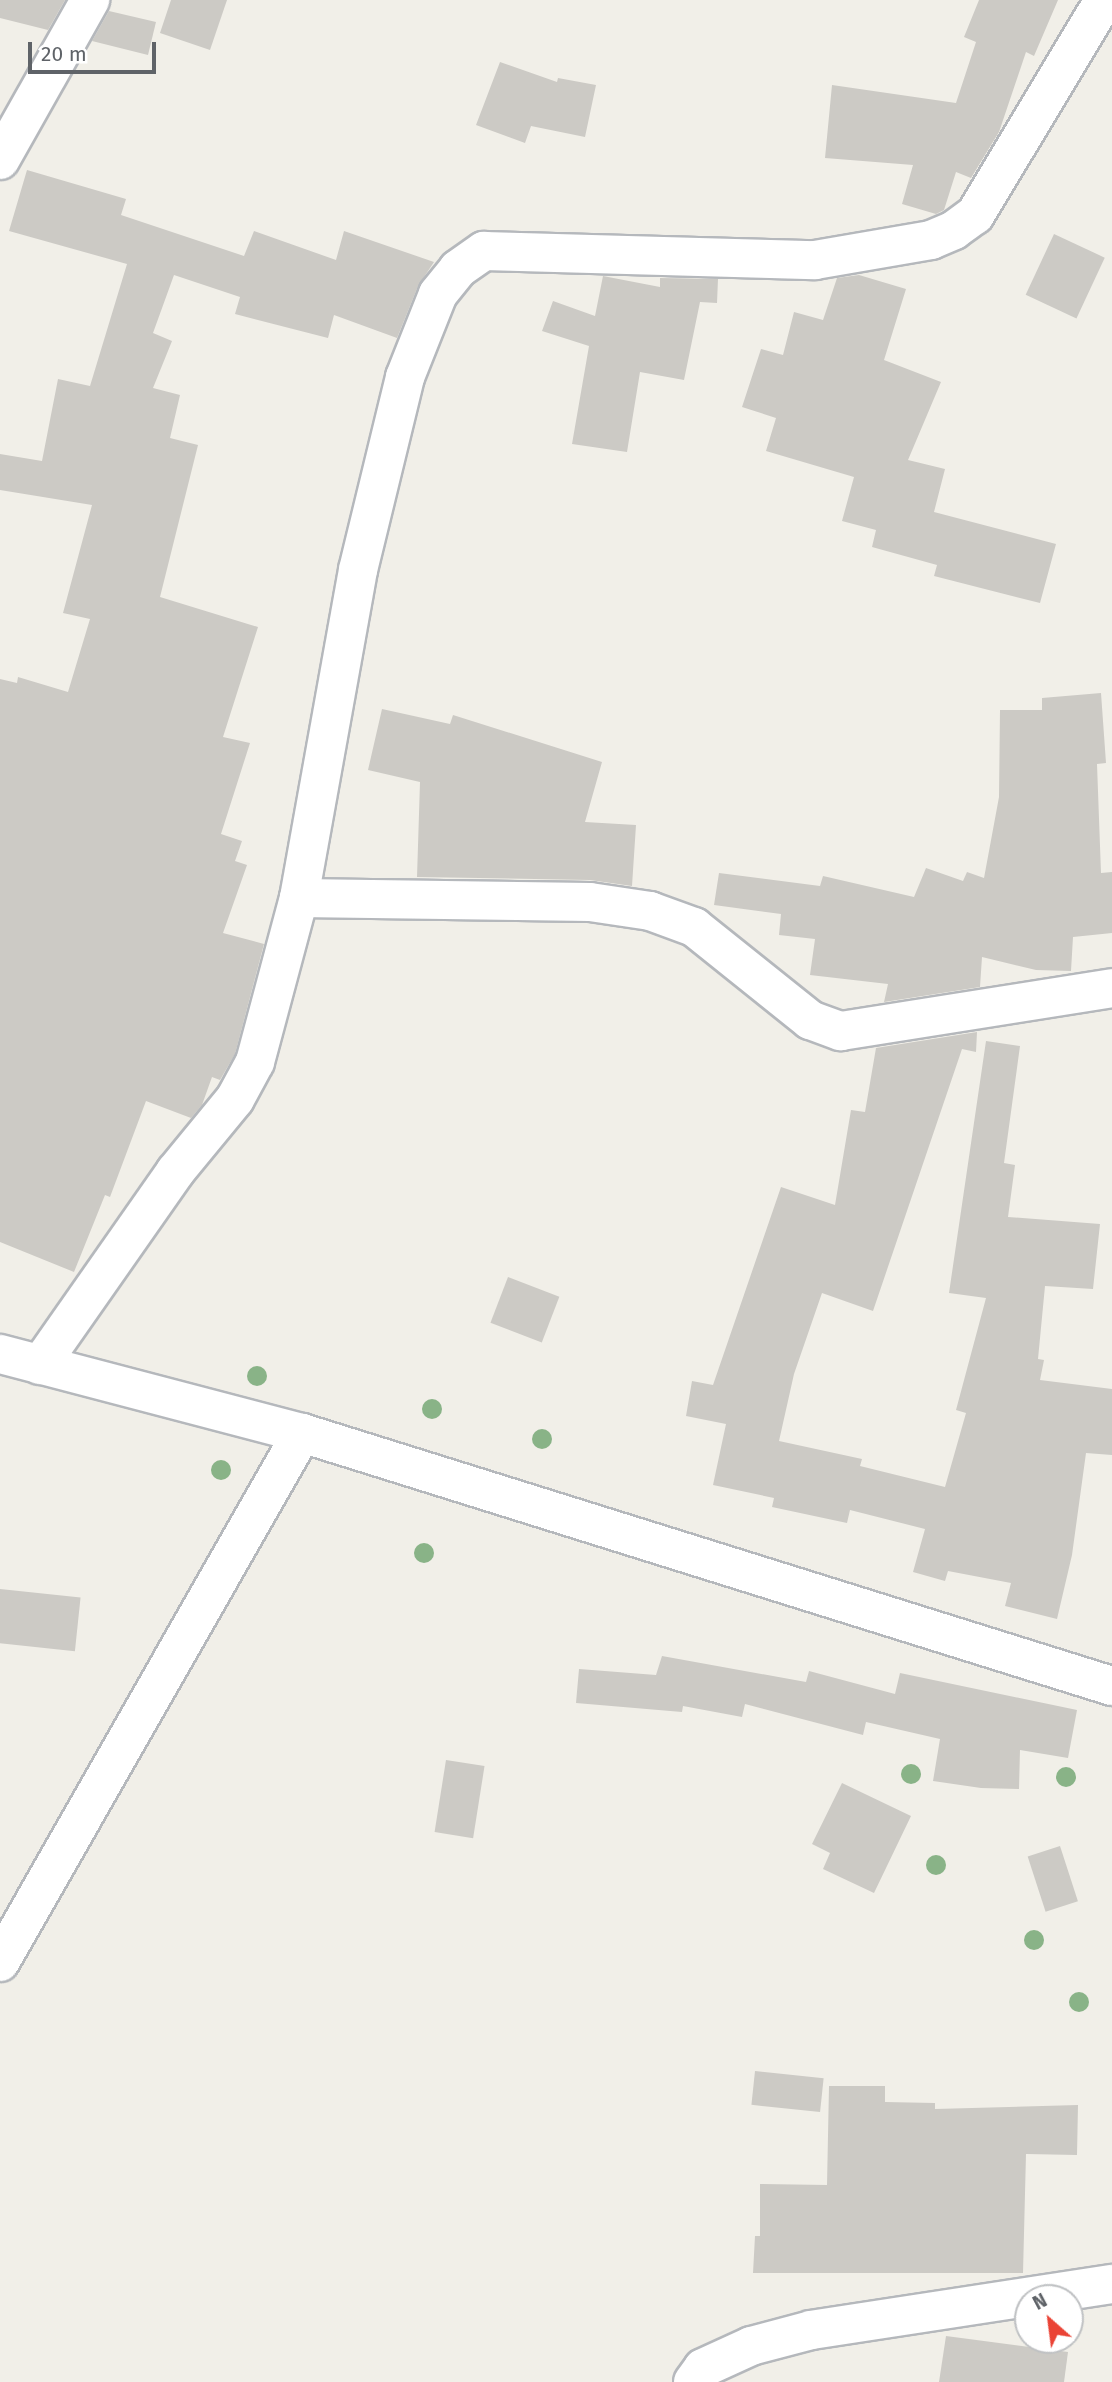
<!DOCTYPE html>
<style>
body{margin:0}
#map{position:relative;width:1112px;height:2382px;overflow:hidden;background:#f1efe8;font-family:"Fira Sans",sans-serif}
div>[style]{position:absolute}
.building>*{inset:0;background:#cccac5;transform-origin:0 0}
.roads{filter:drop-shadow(2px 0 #b5b8bc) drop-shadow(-2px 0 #b5b8bc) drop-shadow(0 2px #b5b8bc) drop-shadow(0 -2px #b5b8bc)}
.minor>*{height:38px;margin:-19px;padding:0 19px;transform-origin:19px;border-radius:19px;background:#fff}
.trees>*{width:20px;height:20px;margin:-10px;border-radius:50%;background:#89b387}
span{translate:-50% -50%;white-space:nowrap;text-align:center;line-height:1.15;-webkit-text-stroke:7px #fff;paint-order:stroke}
.north{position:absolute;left:1014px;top:2284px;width:70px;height:70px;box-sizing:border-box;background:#fff;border:2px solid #bfc1c3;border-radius:50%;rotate:332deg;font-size:19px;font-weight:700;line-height:28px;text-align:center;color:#5f6368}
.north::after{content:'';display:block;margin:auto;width:24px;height:32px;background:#ea4335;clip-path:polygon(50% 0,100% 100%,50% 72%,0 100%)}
.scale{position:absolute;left:28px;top:42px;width:128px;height:32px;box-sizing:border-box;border:4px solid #5f6368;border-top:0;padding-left:9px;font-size:21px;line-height:24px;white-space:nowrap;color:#5f6368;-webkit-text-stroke:5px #fff;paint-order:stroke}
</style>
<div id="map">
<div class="building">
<i style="clip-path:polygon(0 0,65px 0,48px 30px,0 18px)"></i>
<i style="clip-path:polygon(171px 0,227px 0,210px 50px,160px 33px)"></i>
<i style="clip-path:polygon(979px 0,1058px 0,1034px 56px,1026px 52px,999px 132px,971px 178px,956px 172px,944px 210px,936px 214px,902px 204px,913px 165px,825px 158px,832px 85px,956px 103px,976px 42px,964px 37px)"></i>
<i style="clip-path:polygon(109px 11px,156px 22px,148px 55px,92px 41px)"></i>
<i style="clip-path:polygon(500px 62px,557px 82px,558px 78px,596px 85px,585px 137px,531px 126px,525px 143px,476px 125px)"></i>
<i style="clip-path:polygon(27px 170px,126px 199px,121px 215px,244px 256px,254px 231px,336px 260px,344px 231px,434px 262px,418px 286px,397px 338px,334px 315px,328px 338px,235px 314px,240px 297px,174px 275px,153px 333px,172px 341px,153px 388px,180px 395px,170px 438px,198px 445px,160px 597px,258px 627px,223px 737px,250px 743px,221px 834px,242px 841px,235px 861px,247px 865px,223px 933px,264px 944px,235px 1054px,220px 1080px,212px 1077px,202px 1105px,191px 1118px,146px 1101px,110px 1197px,105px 1195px,74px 1272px,0 1242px,0 679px,17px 683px,18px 677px,68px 692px,90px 619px,63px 613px,92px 505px,0 490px,0 454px,42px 461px,58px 379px,90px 386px,127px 264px,9px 231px)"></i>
<i style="left:1054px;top:234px;width:56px;height:67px;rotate:25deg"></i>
<i style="clip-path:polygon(859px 275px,906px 289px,884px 360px,941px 382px,908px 460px,945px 469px,934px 512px,1056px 544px,1040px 603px,934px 576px,937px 565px,872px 547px,876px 530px,842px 521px,854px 477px,766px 451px,776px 418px,742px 407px,761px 349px,783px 355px,794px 312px,823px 320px,837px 278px)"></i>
<i style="clip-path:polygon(603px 276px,660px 287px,660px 278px,718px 279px,717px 303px,700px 302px,684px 380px,640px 372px,627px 452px,572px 444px,589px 346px,542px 331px,553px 301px,595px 316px)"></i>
<i style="clip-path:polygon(1101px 693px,1106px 763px,1097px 764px,1101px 873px,1112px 872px,1112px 933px,1073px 937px,1071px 971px,1036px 970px,982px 957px,980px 987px,884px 1002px,888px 984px,810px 975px,815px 939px,779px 935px,781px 914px,714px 905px,719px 873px,820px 886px,823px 876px,914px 897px,926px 868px,963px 881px,967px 872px,984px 878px,999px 797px,1000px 710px,1042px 710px,1042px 698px)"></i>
<i style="clip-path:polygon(382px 709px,450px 724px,453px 715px,602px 762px,585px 822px,636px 825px,632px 886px,590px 880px,417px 877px,420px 782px,368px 770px)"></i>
<i style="clip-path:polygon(977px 1032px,976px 1052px,962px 1049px,873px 1311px,822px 1293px,794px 1374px,779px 1441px,862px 1459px,860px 1466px,945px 1487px,966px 1413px,956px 1410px,986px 1298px,949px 1293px,986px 1041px,1020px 1046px,1004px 1163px,1015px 1165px,1008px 1217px,1100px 1224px,1093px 1289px,1045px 1286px,1038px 1359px,1044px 1360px,1040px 1380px,1112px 1389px,1112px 1455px,1086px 1453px,1072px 1555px,1057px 1619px,1005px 1606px,1011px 1583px,948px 1571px,945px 1581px,913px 1572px,925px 1529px,850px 1510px,847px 1523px,772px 1507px,774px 1498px,713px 1485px,726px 1424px,686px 1416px,692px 1381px,713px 1385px,781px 1187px,835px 1205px,851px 1110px,865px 1112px,876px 1048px)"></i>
<i style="left:508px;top:1277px;width:55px;height:49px;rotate:21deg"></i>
<i style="left:0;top:1589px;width:81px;height:54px;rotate:6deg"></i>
<i style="clip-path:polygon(662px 1656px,806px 1682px,809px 1671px,895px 1694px,900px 1673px,1077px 1710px,1068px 1758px,1020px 1750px,1019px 1789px,981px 1788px,933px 1781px,940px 1739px,866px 1722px,863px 1735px,745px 1704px,742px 1717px,683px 1706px,682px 1712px,576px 1703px,579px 1669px,656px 1675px)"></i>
<i style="left:446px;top:1760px;width:39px;height:73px;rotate:9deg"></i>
<i style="clip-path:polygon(842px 1783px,911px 1816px,874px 1893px,823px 1869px,830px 1853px,812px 1844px)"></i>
<i style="left:1060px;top:1846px;width:58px;height:34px;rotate:72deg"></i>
<i style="left:755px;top:2071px;width:69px;height:34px;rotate:6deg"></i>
<i style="clip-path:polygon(829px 2086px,885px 2086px,885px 2102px,935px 2103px,935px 2109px,1078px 2105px,1077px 2155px,1026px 2154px,1023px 2273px,753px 2273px,755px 2236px,760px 2236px,760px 2184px,827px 2185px)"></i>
<i style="clip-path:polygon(946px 2336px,1068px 2352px,1064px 2382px,939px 2382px)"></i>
</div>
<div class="roads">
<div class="minor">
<i style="left:0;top:160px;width:184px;rotate:-60.6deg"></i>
<i style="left:299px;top:898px;width:291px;rotate:0.8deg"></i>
<i style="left:590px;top:902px;width:61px;rotate:8.5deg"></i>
<i style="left:650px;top:911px;width:47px;rotate:20deg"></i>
<i style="left:694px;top:927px;width:149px;rotate:38.7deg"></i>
<i style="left:810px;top:1020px;width:33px;rotate:20deg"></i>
<i style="left:841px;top:1031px;width:274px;rotate:-9deg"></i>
<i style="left:0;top:1354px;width:312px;rotate:14.7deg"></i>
<i style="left:302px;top:1433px;width:849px;rotate:17.35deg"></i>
<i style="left:40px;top:1365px;width:236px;rotate:-55deg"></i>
<i style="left:175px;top:1172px;width:94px;rotate:-50.6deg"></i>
<i style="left:235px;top:1099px;width:42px;rotate:-61.6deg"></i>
<i style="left:255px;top:1062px;width:170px;rotate:-75deg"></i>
<i style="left:299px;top:898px;width:333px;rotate:-79.8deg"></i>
<i style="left:358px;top:570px;width:199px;rotate:-76.3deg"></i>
<i style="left:405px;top:377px;width:89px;rotate:-68.3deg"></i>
<i style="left:438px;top:294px;width:32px;rotate:-51deg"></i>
<i style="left:458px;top:269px;width:32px;rotate:-35deg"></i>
<i style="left:484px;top:251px;width:331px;rotate:1.6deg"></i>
<i style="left:815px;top:260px;width:118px;rotate:-9.8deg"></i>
<i style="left:931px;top:240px;width:25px;rotate:-23deg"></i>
<i style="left:954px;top:230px;width:26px;rotate:-36deg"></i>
<i style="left:975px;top:215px;width:251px;rotate:-59deg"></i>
<i style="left:0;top:1962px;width:609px;rotate:-60.28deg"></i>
<i style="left:693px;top:2382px;width:17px;rotate:-54deg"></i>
<i style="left:703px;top:2368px;width:53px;rotate:-24.6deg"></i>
<i style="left:751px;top:2346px;width:62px;rotate:-14.9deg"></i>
<i style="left:811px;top:2330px;width:304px;rotate:-8.7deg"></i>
</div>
</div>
<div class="trees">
<i style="left:257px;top:1376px"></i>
<i style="left:432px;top:1409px"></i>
<i style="left:542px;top:1439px"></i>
<i style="left:221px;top:1470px"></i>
<i style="left:424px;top:1553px"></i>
<i style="left:911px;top:1774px"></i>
<i style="left:1066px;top:1777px"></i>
<i style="left:936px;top:1865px"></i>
<i style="left:1034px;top:1940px"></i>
<i style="left:1079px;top:2002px"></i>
</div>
<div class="north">N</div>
<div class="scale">20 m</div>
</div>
